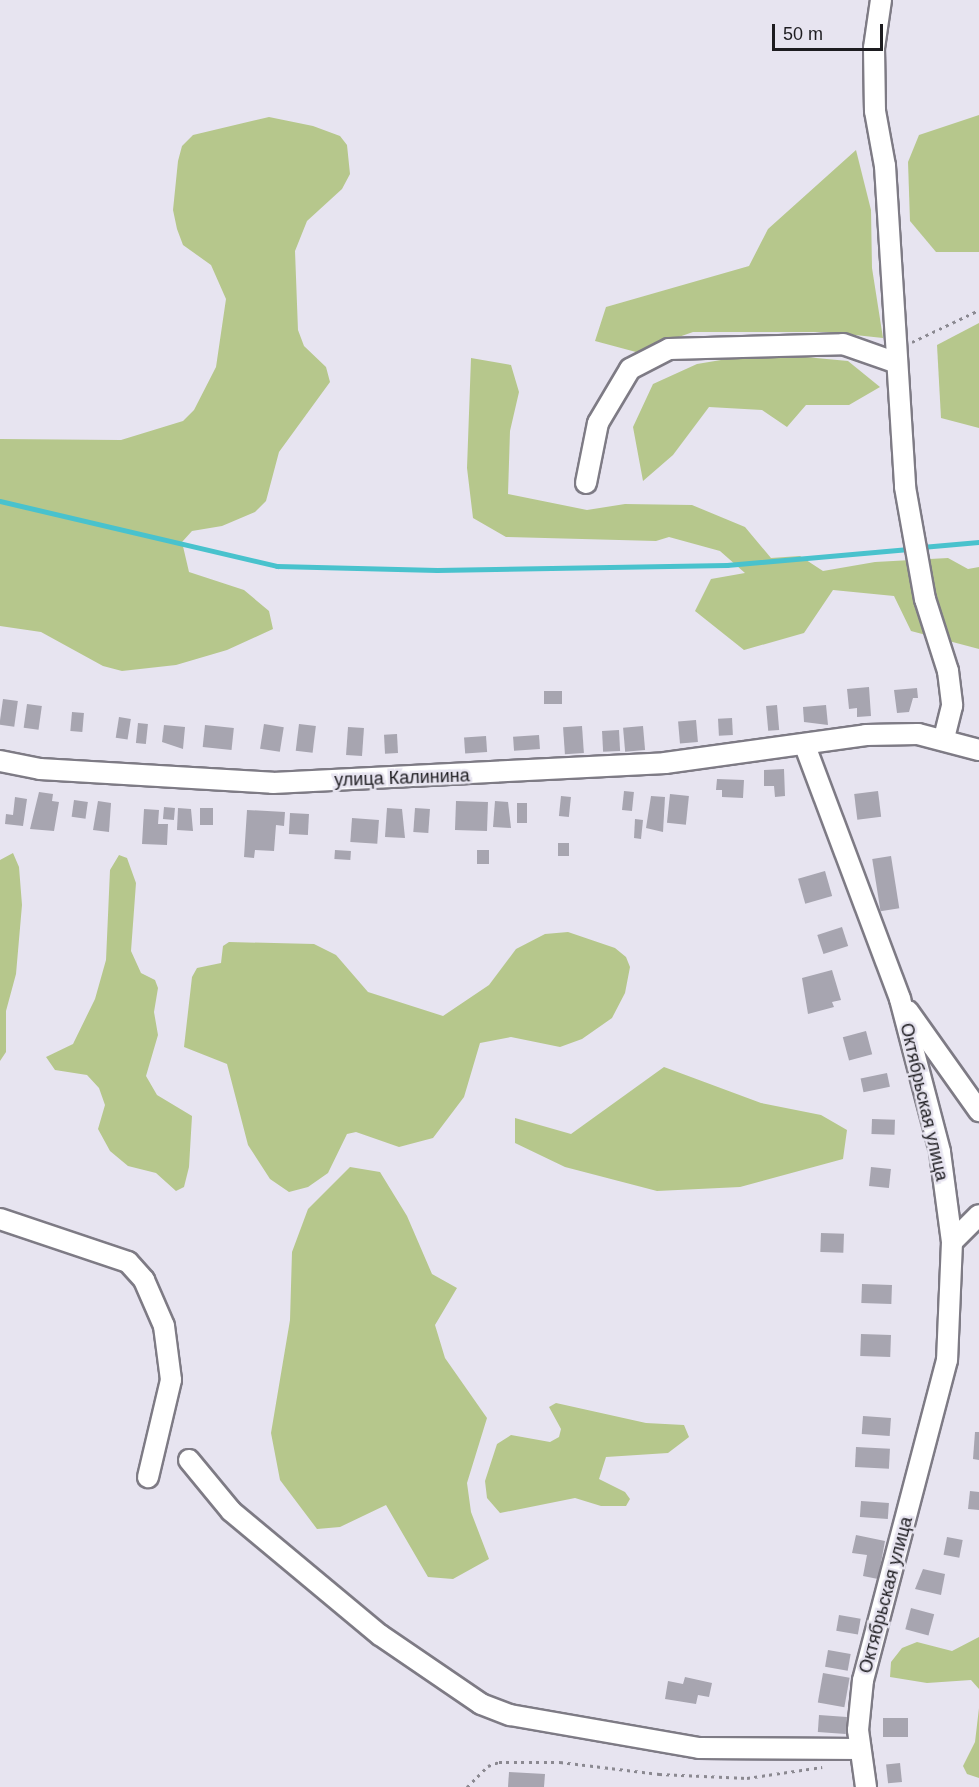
<!DOCTYPE html>
<meta charset="utf-8">
<style>
body{margin:0}
#map{position:relative;width:979px;height:1787px;overflow:hidden;background:#e7e4f0;font-family:Helvetica,sans-serif}
div>[style]{position:absolute}
.green>*{inset:0;background:#b6c78c}
.stream>*{height:4.5px;margin:-2.25px;padding:0 2.25px;transform-origin:2.25px;border-radius:2.25px;background:#49c2cd}
.building>*{inset:0;background:#a7a5b0;transform-origin:0 0}
.path>*{height:3px;margin-top:-1.5px;transform-origin:0;background:repeating-linear-gradient(90deg,#8b8991 0 3px,transparent 0 7.5px)}
.roads{filter:drop-shadow(2px 0 #7e7b85) drop-shadow(-2px 0 #7e7b85) drop-shadow(0 2px #7e7b85) drop-shadow(0 -2px #7e7b85)}
.minor>*{height:20px;margin:-10px;padding:0 10px;transform-origin:10px;border-radius:10px;background:#fff}
span{translate:-50% -50%;white-space:nowrap;text-align:center;line-height:1.15;-webkit-text-stroke:5px #e7e4f0;paint-order:stroke}
.street-label{font-size:18px;color:#1d1c20}
.scale{position:absolute;left:772px;top:24px;width:111px;height:27px;box-sizing:border-box;border:3px solid #1d1c20;border-top:0;padding-left:8px;font-size:18px;line-height:21px;white-space:nowrap;color:#1d1c20;-webkit-text-stroke:4px #e7e4f0;paint-order:stroke}
</style>
<div id="map">
<div class="green">
<i style="clip-path:polygon(979px 115px,979px 252px,936px 252px,910px 221px,908px 162px,919px 135px)"></i>
<i style="clip-path:polygon(269px 117px,313px 126px,340px 136px,347px 145px,350px 174px,342px 189px,307px 221px,295px 251px,298px 330px,304px 346px,326px 367px,330px 382px,279px 452px,266px 501px,255px 512px,222px 526px,192px 531px,182px 542px,189px 572px,244px 590px,269px 611px,273px 629px,227px 650px,176px 665px,122px 671px,103px 666px,41px 632px,0 626px,0 439px,121px 440px,183px 421px,194px 410px,216px 367px,226px 299px,211px 265px,183px 245px,177px 229px,173px 210px,178px 161px,182px 146px,193px 135px)"></i>
<i style="clip-path:polygon(856px 150px,871px 210px,872px 268px,883px 338px,827px 332px,693px 332px,636px 352px,595px 341px,606px 307px,749px 266px,768px 229px)"></i>
<i style="clip-path:polygon(979px 323px,979px 428px,941px 418px,937px 345px)"></i>
<i style="clip-path:polygon(763px 353px,848px 361px,880px 387px,849px 405px,806px 405px,787px 427px,762px 410px,709px 407px,673px 455px,643px 481px,633px 427px,653px 384px,697px 364px)"></i>
<i style="clip-path:polygon(471px 358px,511px 365px,519px 392px,510px 431px,508px 494px,587px 510px,625px 504px,692px 505px,745px 527px,771px 558px,800px 556px,823px 571px,875px 562px,948px 558px,968px 569px,979px 567px,979px 649px,911px 631px,894px 596px,833px 590px,804px 633px,744px 650px,695px 611px,711px 579px,745px 573px,720px 551px,669px 537px,656px 541px,506px 537px,473px 518px,467px 468px)"></i>
<i style="clip-path:polygon(13px 853px,19px 867px,22px 905px,16px 974px,6px 1011px,6px 1052px,0 1061px,0 860px)"></i>
<i style="clip-path:polygon(119px 855px,127px 858px,136px 883px,131px 951px,141px 973px,155px 980px,158px 988px,154px 1012px,158px 1035px,146px 1076px,157px 1095px,192px 1116px,189px 1167px,184px 1187px,176px 1191px,156px 1173px,128px 1166px,110px 1151px,98px 1129px,105px 1105px,99px 1088px,87px 1075px,55px 1070px,46px 1057px,73px 1044px,95px 999px,106px 960px,110px 870px)"></i>
<i style="clip-path:polygon(568px 932px,615px 948px,626px 957px,630px 967px,625px 993px,612px 1018px,582px 1039px,560px 1047px,511px 1037px,480px 1043px,464px 1097px,433px 1138px,399px 1147px,356px 1132px,347px 1134px,328px 1173px,308px 1187px,289px 1192px,270px 1179px,248px 1145px,227px 1064px,184px 1047px,192px 977px,197px 968px,221px 963px,223px 946px,229px 942px,314px 944px,336px 955px,368px 992px,443px 1016px,489px 985px,516px 949px,545px 934px)"></i>
<i style="clip-path:polygon(664px 1067px,761px 1103px,821px 1115px,847px 1130px,843px 1159px,740px 1187px,657px 1191px,565px 1167px,515px 1143px,515px 1118px,571px 1134px)"></i>
<i style="clip-path:polygon(350px 1167px,380px 1172px,407px 1216px,432px 1274px,457px 1288px,435px 1325px,445px 1358px,487px 1418px,467px 1483px,471px 1512px,489px 1559px,453px 1579px,428px 1577px,386px 1505px,340px 1527px,317px 1529px,280px 1480px,271px 1433px,290px 1320px,292px 1252px,308px 1209px)"></i>
<i style="clip-path:polygon(556px 1403px,646px 1423px,684px 1425px,689px 1437px,668px 1453px,606px 1457px,599px 1479px,625px 1492px,630px 1499px,626px 1506px,601px 1506px,575px 1498px,500px 1513px,487px 1498px,485px 1481px,497px 1444px,511px 1435px,550px 1442px,559px 1437px,561px 1429px,549px 1407px)"></i>
<i style="clip-path:polygon(979px 1637px,979px 1689px,971px 1680px,927px 1683px,890px 1677px,891px 1662px,902px 1648px,917px 1642px,952px 1651px)"></i>
<i style="clip-path:polygon(979px 1708px,979px 1778px,967px 1774px,963px 1766px,975px 1742px)"></i>
</div>
<div class="stream">
<i style="left:0;top:501px;width:285px;rotate:13.2deg"></i>
<i style="left:277px;top:566px;width:160px;rotate:1.4deg"></i>
<i style="left:437px;top:570px;width:290px;rotate:-1deg"></i>
<i style="left:727px;top:565px;width:185px;rotate:-5deg"></i>
<i style="left:922px;top:547px;width:57px;rotate:-5deg"></i>
</div>
<div class="building">
<i style="clip-path:polygon(869px 687px,871px 716px,857px 717px,857px 708px,849px 709px,847px 689px)"></i>
<i style="clip-path:polygon(917px 688px,918px 698px,913px 698px,909px 712px,897px 713px,894px 690px)"></i>
<i style="left:562px;top:691px;width:13px;height:18px;rotate:90deg"></i>
<i style="left:3px;top:699px;width:15px;height:26px;rotate:8deg"></i>
<i style="left:27px;top:704px;width:15px;height:24px;rotate:8deg"></i>
<i style="left:777px;top:705px;width:25px;height:11px;rotate:85deg"></i>
<i style="clip-path:polygon(826px 705px,828px 725px,804px 722px,803px 707px)"></i>
<i style="left:72px;top:712px;width:12px;height:19px;rotate:5deg"></i>
<i style="left:119px;top:717px;width:12px;height:21px;rotate:9deg"></i>
<i style="left:732px;top:718px;width:17px;height:14px;rotate:87deg"></i>
<i style="left:696px;top:720px;width:22px;height:18px;rotate:85deg"></i>
<i style="left:138px;top:723px;width:10px;height:20px;rotate:6deg"></i>
<i style="left:264px;top:724px;width:20px;height:25px;rotate:9deg"></i>
<i style="left:299px;top:724px;width:17px;height:27px;rotate:7deg"></i>
<i style="clip-path:polygon(164px 725px,185px 727px,183px 749px,162px 742px)"></i>
<i style="left:205px;top:725px;width:29px;height:22px;rotate:6deg"></i>
<i style="left:582px;top:726px;width:27px;height:19px;rotate:86deg"></i>
<i style="left:643px;top:726px;width:24px;height:20px;rotate:85deg"></i>
<i style="left:348px;top:727px;width:16px;height:28px;rotate:4deg"></i>
<i style="left:619px;top:730px;width:21px;height:17px;rotate:87deg"></i>
<i style="left:397px;top:734px;width:19px;height:13px;rotate:87deg"></i>
<i style="left:539px;top:735px;width:14px;height:26px;rotate:86deg"></i>
<i style="left:486px;top:736px;width:16px;height:22px;rotate:86deg"></i>
<i style="clip-path:polygon(784px 769px,785px 796px,775px 797px,774px 786px,764px 786px,764px 770px)"></i>
<i style="clip-path:polygon(717px 779px,744px 780px,743px 798px,722px 797px,722px 790px,716px 790px)"></i>
<i style="left:624px;top:791px;width:10px;height:19px;rotate:6deg"></i>
<i style="left:878px;top:791px;width:26px;height:24px;rotate:83deg"></i>
<i style="clip-path:polygon(39px 792px,53px 794px,52px 801px,59px 802px,54px 831px,30px 829px)"></i>
<i style="left:670px;top:794px;width:19px;height:29px;rotate:6deg"></i>
<i style="left:561px;top:796px;width:10px;height:20px;rotate:6deg"></i>
<i style="clip-path:polygon(651px 796px,665px 797px,663px 832px,646px 828px)"></i>
<i style="clip-path:polygon(15px 797px,27px 799px,23px 826px,5px 824px,6px 814px,13px 815px)"></i>
<i style="left:74px;top:800px;width:14px;height:17px;rotate:8deg"></i>
<i style="clip-path:polygon(98px 801px,111px 803px,109px 832px,93px 830px)"></i>
<i style="left:456px;top:801px;width:32px;height:29px;rotate:2deg"></i>
<i style="clip-path:polygon(495px 801px,508px 802px,511px 828px,493px 827px)"></i>
<i style="left:517px;top:803px;width:10px;height:20px"></i>
<i style="left:164px;top:807px;width:11px;height:12px;rotate:5deg"></i>
<i style="clip-path:polygon(178px 808px,191px 809px,193px 831px,177px 830px)"></i>
<i style="left:200px;top:808px;width:13px;height:17px"></i>
<i style="clip-path:polygon(387px 808px,402px 809px,405px 838px,385px 837px)"></i>
<i style="left:415px;top:808px;width:15px;height:24px;rotate:4deg"></i>
<i style="clip-path:polygon(144px 809px,159px 810px,158px 824px,168px 824px,167px 845px,142px 844px)"></i>
<i style="clip-path:polygon(247px 810px,285px 812px,284px 826px,276px 825px,274px 851px,255px 850px,254px 858px,244px 857px)"></i>
<i style="left:290px;top:813px;width:19px;height:21px;rotate:3deg"></i>
<i style="left:352px;top:818px;width:27px;height:24px;rotate:4deg"></i>
<i style="clip-path:polygon(635px 819px,643px 820px,641px 839px,634px 838px)"></i>
<i style="left:558px;top:843px;width:11px;height:13px"></i>
<i style="left:335px;top:850px;width:16px;height:9px;rotate:4deg"></i>
<i style="left:477px;top:850px;width:12px;height:14px"></i>
<i style="left:891px;top:856px;width:53px;height:19px;rotate:81deg"></i>
<i style="left:825px;top:871px;width:26px;height:28px;rotate:74deg"></i>
<i style="left:842px;top:927px;width:20px;height:26px;rotate:72deg"></i>
<i style="clip-path:polygon(832px 970px,841px 1000px,832px 1002px,834px 1007px,808px 1014px,802px 978px)"></i>
<i style="left:866px;top:1031px;width:24px;height:24px;rotate:75deg"></i>
<i style="left:887px;top:1073px;width:14px;height:27px;rotate:78deg"></i>
<i style="left:872px;top:1119px;width:23px;height:15px;rotate:2deg"></i>
<i style="left:871px;top:1167px;width:20px;height:19px;rotate:6deg"></i>
<i style="left:821px;top:1233px;width:23px;height:19px;rotate:2deg"></i>
<i style="left:862px;top:1284px;width:30px;height:19px;rotate:2deg"></i>
<i style="left:861px;top:1334px;width:30px;height:22px;rotate:2deg"></i>
<i style="left:863px;top:1416px;width:28px;height:18px;rotate:4deg"></i>
<i style="clip-path:polygon(975px 1432px,979px 1432px,979px 1460px,973px 1459px)"></i>
<i style="left:856px;top:1447px;width:34px;height:20px;rotate:3deg"></i>
<i style="clip-path:polygon(970px 1491px,979px 1492px,979px 1510px,968px 1509px)"></i>
<i style="left:861px;top:1501px;width:28px;height:16px;rotate:4deg"></i>
<i style="clip-path:polygon(856px 1535px,885px 1541px,878px 1579px,863px 1576px,867px 1555px,852px 1553px)"></i>
<i style="left:947px;top:1537px;width:16px;height:18px;rotate:11deg"></i>
<i style="clip-path:polygon(923px 1569px,945px 1574px,941px 1595px,915px 1589px)"></i>
<i style="left:911px;top:1608px;width:24px;height:22px;rotate:15deg"></i>
<i style="left:839px;top:1615px;width:22px;height:16px;rotate:10deg"></i>
<i style="left:828px;top:1650px;width:23px;height:17px;rotate:10deg"></i>
<i style="left:823px;top:1673px;width:27px;height:30px;rotate:10deg"></i>
<i style="clip-path:polygon(685px 1677px,712px 1683px,709px 1697px,698px 1695px,696px 1704px,665px 1699px,668px 1681px,683px 1684px)"></i>
<i style="left:819px;top:1715px;width:28px;height:17px;rotate:4deg"></i>
<i style="left:883px;top:1718px;width:25px;height:19px"></i>
<i style="left:900px;top:1763px;width:19px;height:14px;rotate:84deg"></i>
<i style="clip-path:polygon(509px 1772px,545px 1774px,544px 1787px,508px 1787px)"></i>
</div>
<div class="path">
<i style="left:912px;top:342px;width:74px;rotate:-25.5deg"></i>
<i style="left:467px;top:1787px;width:30px;rotate:-45deg"></i>
<i style="left:488px;top:1766px;width:12px;rotate:-20deg"></i>
<i style="left:499px;top:1762px;width:61px"></i>
<i style="left:560px;top:1762px;width:100px;rotate:6.9deg"></i>
<i style="left:659px;top:1774px;width:88px;rotate:2.6deg"></i>
<i style="left:747px;top:1778px;width:76px;rotate:-8.3deg"></i>
</div>
<div class="roads">
<div class="minor">
<i style="left:881px;top:0;width:49px;rotate:98.3deg"></i>
<i style="left:874px;top:48px;width:63px;rotate:89.1deg"></i>
<i style="left:875px;top:111px;width:56px;rotate:79.7deg"></i>
<i style="left:885px;top:166px;width:322px;rotate:86.4deg"></i>
<i style="left:905px;top:487px;width:114px;rotate:79.9deg"></i>
<i style="left:925px;top:599px;width:76px;rotate:72.3deg"></i>
<i style="left:948px;top:671px;width:35px;rotate:83deg"></i>
<i style="left:952px;top:706px;width:34px;rotate:104deg"></i>
<i style="left:586px;top:483px;width:61px;rotate:-78.7deg"></i>
<i style="left:598px;top:423px;width:63px;rotate:-59.3deg"></i>
<i style="left:630px;top:369px;width:44px;rotate:-27.1deg"></i>
<i style="left:669px;top:349px;width:174px;rotate:-1.6deg"></i>
<i style="left:843px;top:344px;width:57px;rotate:19.4deg"></i>
<i style="left:805px;top:746px;width:270px;rotate:69.4deg"></i>
<i style="left:900px;top:999px;width:158px;rotate:75.3deg"></i>
<i style="left:940px;top:1152px;width:91px;rotate:82.4deg"></i>
<i style="left:952px;top:1242px;width:118px;rotate:92.4deg"></i>
<i style="left:947px;top:1360px;width:331px;rotate:104.7deg"></i>
<i style="left:863px;top:1680px;width:50px;rotate:95.7deg"></i>
<i style="left:858px;top:1730px;width:58px;rotate:82deg"></i>
<i style="left:0;top:761px;width:41px;rotate:11.3deg"></i>
<i style="left:40px;top:769px;width:233px;rotate:3.4deg"></i>
<i style="left:273px;top:783px;width:393px;rotate:-2.9deg"></i>
<i style="left:665px;top:763px;width:203px;rotate:-7.9deg"></i>
<i style="left:866px;top:735px;width:52px;rotate:-1.1deg"></i>
<i style="left:918px;top:734px;width:63px;rotate:14.7deg"></i>
<i style="left:908px;top:1011px;width:123px;rotate:54.6deg"></i>
<i style="left:0;top:1219px;width:135px;rotate:18.6deg"></i>
<i style="left:128px;top:1262px;width:24px;rotate:48deg"></i>
<i style="left:144px;top:1280px;width:50px;rotate:66.5deg"></i>
<i style="left:164px;top:1326px;width:54px;rotate:82.6deg"></i>
<i style="left:171px;top:1380px;width:100px;rotate:103.3deg"></i>
<i style="left:952px;top:1242px;width:38px;rotate:-45deg"></i>
<i style="left:189px;top:1460px;width:66px;rotate:50.5deg"></i>
<i style="left:231px;top:1511px;width:194px;rotate:39.8deg"></i>
<i style="left:380px;top:1635px;width:122px;rotate:34.3deg"></i>
<i style="left:481px;top:1704px;width:31px;rotate:21deg"></i>
<i style="left:510px;top:1715px;width:192px;rotate:9.9deg"></i>
<i style="left:699px;top:1748px;width:161px;rotate:0.4deg"></i>
</div>
</div>
<div class="street-label">
<span style="left:402px;top:778px;rotate:-2deg">улица Калинина</span>
<span style="left:924px;top:1102px;rotate:77deg">Октябрьская улица</span>
<span style="left:886px;top:1595px;rotate:-75deg">Октябрьская улица</span>
</div>
<div class="scale">50 m</div>
</div>
